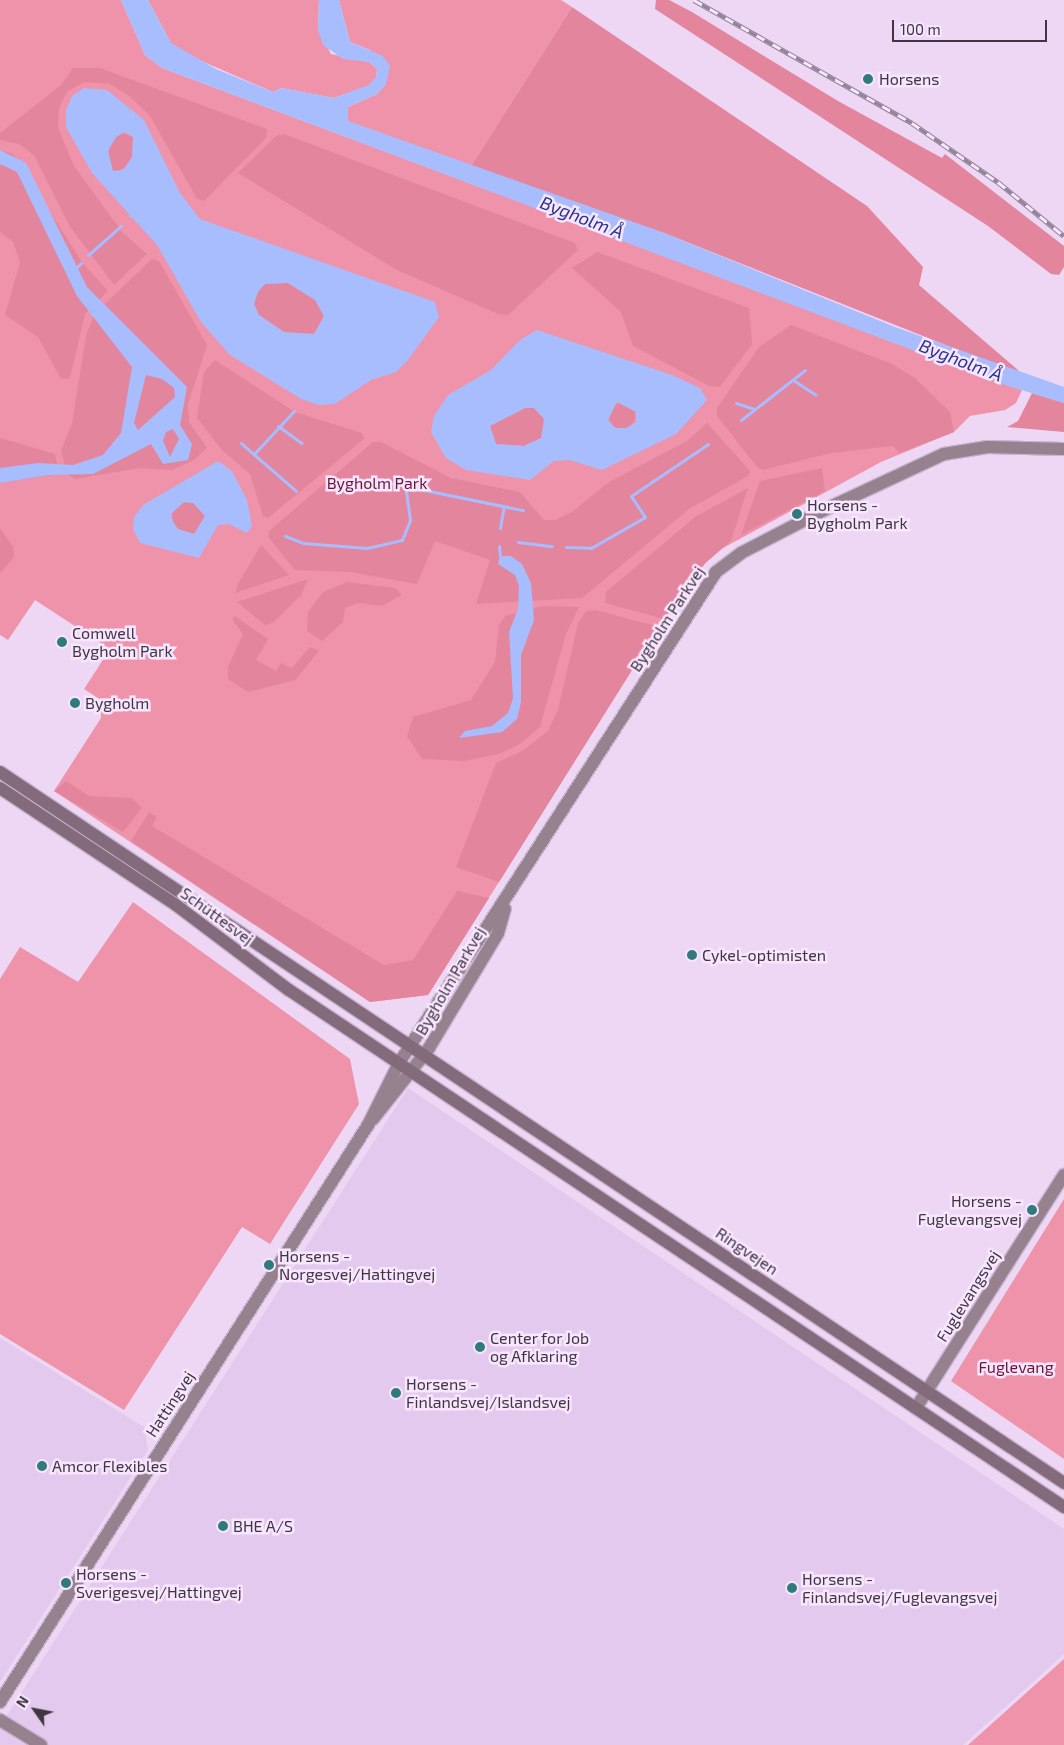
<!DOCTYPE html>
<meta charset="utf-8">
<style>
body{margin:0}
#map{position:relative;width:1064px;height:1745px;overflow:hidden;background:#edd7f5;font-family:"Exo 2",sans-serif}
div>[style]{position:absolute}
.built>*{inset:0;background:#e4c9ee}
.green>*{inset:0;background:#ef93aa}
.forest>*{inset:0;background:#e4859e}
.round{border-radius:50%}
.water>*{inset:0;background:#a7bdfe}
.stream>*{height:3px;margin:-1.5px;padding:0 1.5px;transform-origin:1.5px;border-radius:1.5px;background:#a7bdfe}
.roads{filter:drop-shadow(1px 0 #c7b4ce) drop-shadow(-1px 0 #c7b4ce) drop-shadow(0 1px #c7b4ce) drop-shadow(0 -1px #c7b4ce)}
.secondary>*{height:12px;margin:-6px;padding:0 6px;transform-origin:6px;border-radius:6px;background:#96818e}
.primary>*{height:12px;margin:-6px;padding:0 6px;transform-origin:6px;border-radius:6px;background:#846b7b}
.rail>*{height:5px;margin-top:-2.5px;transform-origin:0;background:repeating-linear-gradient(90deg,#f8e6ff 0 9px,#928398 0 18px);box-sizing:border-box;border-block:1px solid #928398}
.dots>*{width:14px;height:14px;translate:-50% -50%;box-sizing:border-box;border:2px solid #f8e6ff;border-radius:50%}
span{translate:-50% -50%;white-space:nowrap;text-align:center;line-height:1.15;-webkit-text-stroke:5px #f8e6ff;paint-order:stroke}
.poi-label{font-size:16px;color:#3f3642}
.left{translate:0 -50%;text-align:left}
.right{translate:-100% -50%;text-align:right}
.park-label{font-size:16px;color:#6a1534}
.street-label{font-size:16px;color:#3f3642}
.water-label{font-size:18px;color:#24338e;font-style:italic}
.north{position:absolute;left:10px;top:1685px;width:50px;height:50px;-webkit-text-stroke:4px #f8e6ff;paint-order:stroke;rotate:303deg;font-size:14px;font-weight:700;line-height:20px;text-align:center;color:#3f3642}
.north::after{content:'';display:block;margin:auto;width:18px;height:22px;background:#3f3642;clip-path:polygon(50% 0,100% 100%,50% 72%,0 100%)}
.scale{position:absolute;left:892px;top:20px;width:155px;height:22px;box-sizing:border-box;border:2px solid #3f3642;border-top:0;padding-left:6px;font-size:15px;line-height:18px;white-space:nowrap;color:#3f3642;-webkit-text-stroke:4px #f8e6ff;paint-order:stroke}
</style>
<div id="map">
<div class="built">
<i style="clip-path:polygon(408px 1088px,1064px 1529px,1064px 1654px,963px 1745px,0 1745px,0 1726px)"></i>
<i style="clip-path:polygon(0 1338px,144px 1427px,148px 1450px,0 1682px)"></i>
</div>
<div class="green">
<i style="clip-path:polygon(0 0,121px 0,145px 55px,162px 68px,1022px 390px,1016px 403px,1005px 410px,970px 416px,954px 432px,881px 462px,712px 554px,659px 627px,428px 995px,370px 1002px,54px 791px,101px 718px,101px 700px,84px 689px,110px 649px,35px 600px,8px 640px,0 635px)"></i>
<i style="clip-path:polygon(148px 0,319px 0,318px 29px,331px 54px,369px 62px,377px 69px,376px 78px,370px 85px,334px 98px,281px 88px,273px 92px,183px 53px,171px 43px)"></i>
<i style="clip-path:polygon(339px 0,561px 0,572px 7px,471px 166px,347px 121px,348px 107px,377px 94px,386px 84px,370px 50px,350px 42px)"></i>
<i style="clip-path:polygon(133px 902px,350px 1059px,359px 1104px,270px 1244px,242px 1227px,124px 1410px,0 1334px,0 979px,20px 947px,78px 982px)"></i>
<i style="clip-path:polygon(1064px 1199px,1064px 1459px,951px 1381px)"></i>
<i style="clip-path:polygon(1064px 1659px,1064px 1745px,968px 1745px)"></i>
</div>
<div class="forest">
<i style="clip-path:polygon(656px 0,669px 0,692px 12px,838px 101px,942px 158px,945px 154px,1064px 246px,1064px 267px,1059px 275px,1051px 274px,988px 226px,655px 9px)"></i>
<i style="clip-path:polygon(572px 7px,867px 206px,923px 267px,919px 285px,1026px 377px,664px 233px,471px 166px)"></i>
<i style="clip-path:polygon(73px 68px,100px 68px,267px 129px,266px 138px,204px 201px,197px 199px,150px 116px,129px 96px,110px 84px,84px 82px,67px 92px,59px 108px,58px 128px,74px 166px,122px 232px,147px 254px,114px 285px,70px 227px,34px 155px,19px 144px,0 140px,0 133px,61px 85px)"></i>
<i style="clip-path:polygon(122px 133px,133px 137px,132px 157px,127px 166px,116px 172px,109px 168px,107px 156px,112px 141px)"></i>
<i style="clip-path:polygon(284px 134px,575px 243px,578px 250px,508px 315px,498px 314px,397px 270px,238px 173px,276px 136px)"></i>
<i style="clip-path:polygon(0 150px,13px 154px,82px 262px,108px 291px,85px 314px,70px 378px,61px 379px,38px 337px,5px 315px,20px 262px,13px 242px,0 232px)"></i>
<i style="clip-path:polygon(597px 252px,749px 308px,752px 344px,720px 387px,709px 386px,633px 346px,621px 312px,572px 268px)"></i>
<i style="clip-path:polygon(152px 259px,159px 261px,207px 345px,188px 404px,189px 422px,207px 448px,194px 460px,172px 470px,140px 468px,75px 479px,67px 474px,61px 451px,72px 423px,86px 336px,94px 314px)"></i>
<i style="clip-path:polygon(288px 283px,315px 300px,324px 316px,314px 334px,284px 332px,259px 315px,254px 304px,258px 292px,265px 284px)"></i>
<i style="clip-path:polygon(791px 325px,892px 364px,915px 378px,950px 412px,954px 432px,899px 453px,893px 446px,831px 453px,763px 470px,757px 467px,717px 416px,717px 408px,759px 347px)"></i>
<i style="clip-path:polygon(215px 360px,295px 412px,362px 433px,364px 439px,268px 518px,263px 516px,250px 474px,222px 450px,197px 418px,204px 372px)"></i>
<i style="clip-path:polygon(1032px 393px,1064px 403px,1064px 432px,1007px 427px,1018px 421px)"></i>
<i class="round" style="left:609px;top:403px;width:26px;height:26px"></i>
<i style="clip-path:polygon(525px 408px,534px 408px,545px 419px,541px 438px,524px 446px,496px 444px,490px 426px)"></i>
<i style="clip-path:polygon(707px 423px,750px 471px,748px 476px,689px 509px,582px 598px,476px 604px,490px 560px,435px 541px,417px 584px,350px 572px,295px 570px,268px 537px,269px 531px,373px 442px,381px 442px,451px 478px,520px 492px,544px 520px,555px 520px,572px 512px,609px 482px,687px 441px)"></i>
<i style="clip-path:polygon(0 438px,55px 454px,59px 474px,0 483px)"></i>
<i style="clip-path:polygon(822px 468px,825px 491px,741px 535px,760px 481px)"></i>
<i style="clip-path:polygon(748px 488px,731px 541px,694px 573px,664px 619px,605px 603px,606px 592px,695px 517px)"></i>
<i class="round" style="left:172px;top:502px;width:32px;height:32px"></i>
<i style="clip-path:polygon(0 528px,13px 547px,14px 557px,0 573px)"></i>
<i style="clip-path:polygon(261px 545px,289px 575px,235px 593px,238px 584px)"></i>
<i style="clip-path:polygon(308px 579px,301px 595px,274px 622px,265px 625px,237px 602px)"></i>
<i style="clip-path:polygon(347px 582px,395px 588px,402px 595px,382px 606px,358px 603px,345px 608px,343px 622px,322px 641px,307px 631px,308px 612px,323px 592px)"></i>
<i style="clip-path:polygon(542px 606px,579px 607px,566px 634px,540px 727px,520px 744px,499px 754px,464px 761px,422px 759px,407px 736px,413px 717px,471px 700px,495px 662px,499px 625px,505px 616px)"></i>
<i style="clip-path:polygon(596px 610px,659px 627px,499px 882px,456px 867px,496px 763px,522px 751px,548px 731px,558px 710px,578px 623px,586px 611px)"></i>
<i style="clip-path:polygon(235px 616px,268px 639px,256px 660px,276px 671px,281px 663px,292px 668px,310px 647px,319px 651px,295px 680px,248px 692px,228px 679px,228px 667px,243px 634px,232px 619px)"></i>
<i style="clip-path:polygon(66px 781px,89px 796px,132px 798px,142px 808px,123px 832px,54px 791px)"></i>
<i style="clip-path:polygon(149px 812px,157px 817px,152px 826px,384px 965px,413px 960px,457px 891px,489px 898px,428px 995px,370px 1002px,131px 841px)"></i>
</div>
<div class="water">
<i style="clip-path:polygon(121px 0,148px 0,171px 43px,216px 69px,273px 92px,281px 88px,334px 98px,369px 85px,376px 77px,377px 69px,369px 62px,343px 59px,323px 45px,318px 29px,319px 0,339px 0,350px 42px,383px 56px,390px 66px,386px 84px,377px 94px,348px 107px,348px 121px,664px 233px,895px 327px,1064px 387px,1064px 403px,1005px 385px,162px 68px,145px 55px)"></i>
<i style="clip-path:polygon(evenodd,84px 88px,107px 90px,144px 120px,180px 193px,200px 219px,435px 302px,439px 317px,408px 360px,396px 372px,371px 380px,335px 404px,319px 405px,301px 399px,230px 355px,201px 322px,157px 245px,92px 173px,66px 127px,66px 110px,72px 96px,84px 88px,125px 132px,133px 137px,132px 157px,123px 170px,113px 171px,108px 151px,116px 137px,125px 132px,84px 88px,288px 283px,315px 300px,324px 316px,314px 334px,284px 332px,259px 315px,254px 304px,258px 292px,265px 284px,288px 283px)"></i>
<i style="clip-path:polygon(evenodd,0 150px,26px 163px,87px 287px,187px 387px,180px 425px,192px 444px,188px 460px,163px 464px,151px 444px,93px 474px,49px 475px,0 483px,0 468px,39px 463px,73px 465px,103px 455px,121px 433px,132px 367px,77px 296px,17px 172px,0 164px,0 150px,146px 375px,162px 379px,174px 388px,175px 397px,138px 430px,134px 423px,146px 375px,0 150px,173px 429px,179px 439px,170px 457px,163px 441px,166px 432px,173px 429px)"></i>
<i style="clip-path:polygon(evenodd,537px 330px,672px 375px,700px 388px,707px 400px,676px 434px,602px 470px,569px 460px,554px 461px,530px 480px,466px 470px,446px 458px,431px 432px,434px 416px,448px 395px,491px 370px,520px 340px,537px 330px,617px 402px,636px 412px,636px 422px,626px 428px,615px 428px,608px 420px,617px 402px,537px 330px,525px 408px,534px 408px,544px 419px,541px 438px,524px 446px,496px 444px,490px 426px,525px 408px)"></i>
<i style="clip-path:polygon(evenodd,218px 461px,232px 471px,247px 500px,252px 526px,247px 533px,229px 524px,218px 525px,199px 558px,140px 543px,133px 529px,134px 517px,143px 505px,218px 461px,184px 502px,193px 503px,205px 516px,194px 534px,178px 529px,173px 522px,171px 514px,184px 502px)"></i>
<i style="clip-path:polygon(500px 556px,511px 556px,522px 564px,531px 583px,534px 620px,521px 655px,521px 702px,517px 719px,502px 732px,459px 738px,465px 731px,492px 726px,508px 713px,513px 698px,509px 632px,518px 609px,519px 586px,515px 575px,498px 564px)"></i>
</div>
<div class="stream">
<i style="left:130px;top:216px;width:2px;rotate:-27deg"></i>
<i style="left:88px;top:255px;width:44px;rotate:-41.3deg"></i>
<i style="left:77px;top:267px;width:6px;rotate:-45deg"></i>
<i style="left:793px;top:380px;width:27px;rotate:33deg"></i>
<i style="left:736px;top:403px;width:19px;rotate:18deg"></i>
<i style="left:741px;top:420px;width:81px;rotate:-38deg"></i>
<i style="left:278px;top:426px;width:29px;rotate:36deg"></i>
<i style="left:241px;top:443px;width:73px;rotate:41.1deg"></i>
<i style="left:254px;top:454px;width:59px;rotate:-47.1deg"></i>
<i style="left:370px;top:479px;width:156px;rotate:11.5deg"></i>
<i style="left:500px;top:528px;width:22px;rotate:-80deg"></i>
<i style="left:285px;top:536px;width:19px;rotate:21deg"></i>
<i style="left:303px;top:543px;width:64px;rotate:4.5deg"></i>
<i style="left:367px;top:548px;width:36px;rotate:-13deg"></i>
<i style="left:402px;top:540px;width:22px;rotate:-68deg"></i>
<i style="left:410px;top:520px;width:34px;rotate:-98deg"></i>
<i style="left:518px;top:542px;width:34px;rotate:7deg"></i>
<i style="left:499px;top:546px;width:10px;rotate:84deg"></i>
<i style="left:566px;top:547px;width:25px;rotate:2deg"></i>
<i style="left:591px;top:548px;width:62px;rotate:-29.9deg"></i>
<i style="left:645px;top:517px;width:25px;rotate:-124deg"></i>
<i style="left:631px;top:496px;width:93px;rotate:-34deg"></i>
</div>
<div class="roads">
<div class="secondary">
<i style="left:373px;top:1119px;width:90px;rotate:-51.7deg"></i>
<i style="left:429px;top:1048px;width:134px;rotate:-59deg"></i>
<i style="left:498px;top:933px;width:25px;rotate:-74deg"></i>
<i style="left:916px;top:1408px;width:276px;rotate:-57.6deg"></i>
<i style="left:0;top:1702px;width:684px;rotate:-57.47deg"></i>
<i style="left:368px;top:1125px;width:69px;rotate:-63.4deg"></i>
<i style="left:399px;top:1063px;width:584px;rotate:-57.15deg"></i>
<i style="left:716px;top:572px;width:31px;rotate:-37deg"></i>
<i style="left:741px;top:553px;width:96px;rotate:-27.4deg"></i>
<i style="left:826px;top:509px;width:130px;rotate:-25deg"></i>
<i style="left:944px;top:454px;width:44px;rotate:-9.2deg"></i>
<i style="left:987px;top:447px;width:77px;rotate:1.5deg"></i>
<i style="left:0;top:1720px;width:48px;rotate:31.4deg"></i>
</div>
<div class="primary">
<i style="left:0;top:772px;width:1280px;rotate:33.75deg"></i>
<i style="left:0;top:788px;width:211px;rotate:33.6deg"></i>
<i style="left:176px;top:905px;width:141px;rotate:37deg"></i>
<i style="left:289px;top:990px;width:932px;rotate:33.71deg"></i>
</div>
</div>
<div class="rail">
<i style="left:694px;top:0;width:250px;rotate:29.4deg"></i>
<i style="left:912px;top:123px;width:104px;rotate:34.5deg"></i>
<i style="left:998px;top:182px;width:85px;rotate:39.3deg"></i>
</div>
<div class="dots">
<i style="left:868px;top:79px;background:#30797d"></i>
<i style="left:797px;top:514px;background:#30797d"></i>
<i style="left:62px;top:642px;background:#30797d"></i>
<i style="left:75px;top:703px;background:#30797d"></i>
<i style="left:692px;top:955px;background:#30797d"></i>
<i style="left:1032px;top:1210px;background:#30797d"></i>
<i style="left:269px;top:1265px;background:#30797d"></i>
<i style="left:480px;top:1347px;background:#30797d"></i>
<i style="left:396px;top:1393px;background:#30797d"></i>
<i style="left:42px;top:1466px;background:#30797d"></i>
<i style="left:223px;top:1526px;background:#30797d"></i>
<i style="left:66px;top:1583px;background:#30797d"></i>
<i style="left:792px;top:1588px;background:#30797d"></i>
</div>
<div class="poi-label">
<span class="left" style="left:879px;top:79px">Horsens</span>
<span class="left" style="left:807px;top:514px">Horsens -<br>Bygholm Park</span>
<span class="left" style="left:72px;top:642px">Comwell<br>Bygholm Park</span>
<span class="left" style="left:85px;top:703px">Bygholm</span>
<span class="left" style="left:702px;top:955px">Cykel-optimisten</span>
<span class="right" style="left:1022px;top:1210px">Horsens -<br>Fuglevangsvej</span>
<span class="left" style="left:279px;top:1265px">Horsens -<br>Norgesvej/Hattingvej</span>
<span class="left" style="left:490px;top:1347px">Center for Job<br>og Afklaring</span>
<span class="left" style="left:406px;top:1393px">Horsens -<br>Finlandsvej/Islandsvej</span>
<span class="left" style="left:52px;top:1466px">Amcor Flexibles</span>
<span class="left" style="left:233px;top:1526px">BHE A/S</span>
<span class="left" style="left:76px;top:1583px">Horsens -<br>Sverigesvej/Hattingvej</span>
<span class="left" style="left:802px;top:1588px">Horsens -<br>Finlandsvej/Fuglevangsvej</span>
</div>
<div class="park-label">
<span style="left:377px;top:483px">Bygholm Park</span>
<span style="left:1016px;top:1367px">Fuglevang</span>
</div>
<div class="street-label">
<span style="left:667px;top:619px;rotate:-57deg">Bygholm Parkvej</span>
<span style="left:217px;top:916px;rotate:36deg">Schüttesvej</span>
<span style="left:450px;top:981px;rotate:-60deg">Bygholm Parkvej</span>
<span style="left:747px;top:1251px;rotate:34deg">Ringvejen</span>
<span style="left:968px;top:1296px;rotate:-58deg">Fuglevangsvej</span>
<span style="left:170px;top:1404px;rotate:-57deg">Hattingvej</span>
</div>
<div class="water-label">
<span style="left:582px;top:217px;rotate:21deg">Bygholm Å</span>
<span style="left:961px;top:360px;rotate:21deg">Bygholm Å</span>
</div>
<div class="north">N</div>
<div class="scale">100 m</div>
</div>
